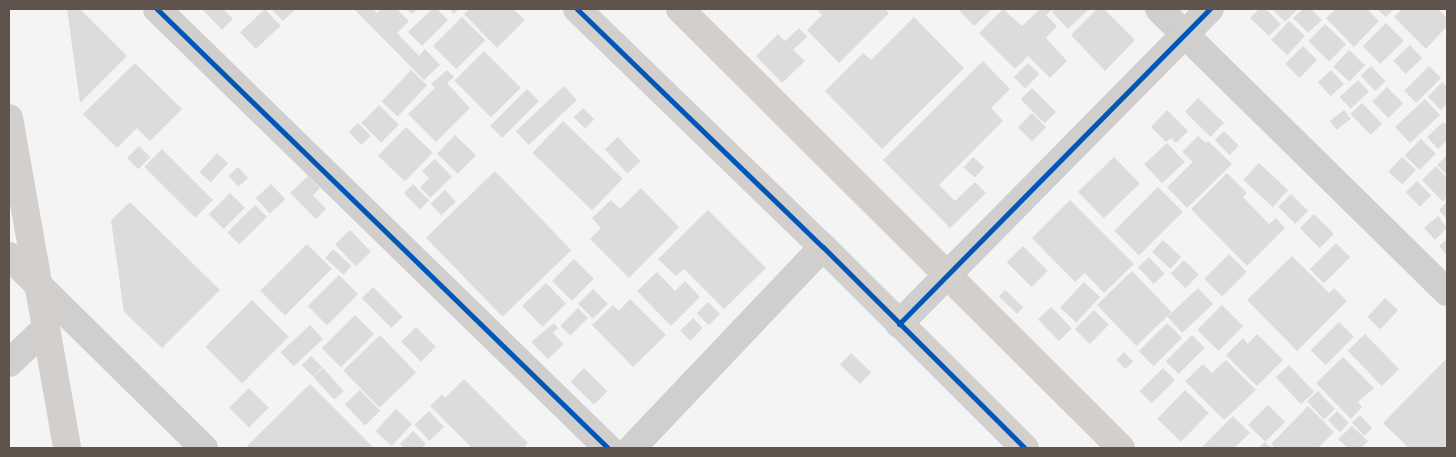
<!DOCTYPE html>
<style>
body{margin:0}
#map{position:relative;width:1456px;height:457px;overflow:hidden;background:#f4f4f4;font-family:"Work Sans",sans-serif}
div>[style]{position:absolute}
.building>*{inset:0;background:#dddcdb;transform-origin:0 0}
.street>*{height:28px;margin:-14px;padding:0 14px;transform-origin:14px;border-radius:14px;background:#d1cfce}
.secondary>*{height:28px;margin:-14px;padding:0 14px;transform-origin:14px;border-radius:14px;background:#d2cfcd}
.cycleway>*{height:5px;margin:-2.5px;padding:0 2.5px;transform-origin:2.5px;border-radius:2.5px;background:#0057b8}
span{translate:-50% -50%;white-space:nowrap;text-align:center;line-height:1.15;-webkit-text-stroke:4px #fff;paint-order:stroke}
.frame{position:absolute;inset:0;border:10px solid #5f534b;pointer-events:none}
</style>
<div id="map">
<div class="building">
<i style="clip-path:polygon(67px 9px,80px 9px,127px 56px,80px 103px)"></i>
<i style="clip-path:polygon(202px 9px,223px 9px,233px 19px,222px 30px)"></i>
<i style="left:265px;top:9px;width:23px;height:34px;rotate:47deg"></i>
<i style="clip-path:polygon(271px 9px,296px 9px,283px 21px)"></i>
<i style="clip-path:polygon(354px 9px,373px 9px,377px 13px,381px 9px,397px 9px,409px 21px,397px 33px,419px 56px,425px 49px,440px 65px,424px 80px)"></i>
<i style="clip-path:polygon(406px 9px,417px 9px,412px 14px)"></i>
<i style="clip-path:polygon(432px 9px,437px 9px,448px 20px,422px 46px,408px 32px)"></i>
<i style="clip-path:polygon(449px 9px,459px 9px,454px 14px)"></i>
<i style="clip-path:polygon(470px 9px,513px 9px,525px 20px,497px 48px,464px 14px)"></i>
<i style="clip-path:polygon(816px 9px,885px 9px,889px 13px,839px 63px,807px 30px,822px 15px)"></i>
<i style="clip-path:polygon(958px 9px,992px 9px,974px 26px)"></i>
<i style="clip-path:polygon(1003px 9px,1022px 26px,1040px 9px,1053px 9px,1046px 15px,1057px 26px,1046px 38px,1067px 61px,1050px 78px,1028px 56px,1015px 69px,979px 33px)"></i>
<i style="clip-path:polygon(1056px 9px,1089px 9px,1068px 29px,1052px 12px)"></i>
<i style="clip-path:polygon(1097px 9px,1104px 9px,1135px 40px,1105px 71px,1071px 35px)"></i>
<i style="clip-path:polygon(1259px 9px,1266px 9px,1281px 24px,1269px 36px,1250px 18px)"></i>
<i style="clip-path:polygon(1272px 9px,1298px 9px,1285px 22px)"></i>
<i style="clip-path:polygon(1303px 9px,1311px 9px,1322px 20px,1308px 33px,1293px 18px)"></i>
<i style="clip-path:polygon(1336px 9px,1367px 9px,1379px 21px,1354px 47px,1326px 18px)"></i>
<i style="clip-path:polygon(1377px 9px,1394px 9px,1386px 17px)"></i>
<i style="clip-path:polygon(1402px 9px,1438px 9px,1447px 18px,1447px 26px,1426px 49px,1394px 17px)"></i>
<i style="left:462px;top:17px;width:33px;height:41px;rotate:45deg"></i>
<i style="clip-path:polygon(914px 17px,964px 68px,882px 149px,825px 91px,863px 53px,871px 60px)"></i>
<i style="left:1289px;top:21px;width:22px;height:26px;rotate:43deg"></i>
<i style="left:1386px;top:23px;width:25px;height:33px;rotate:45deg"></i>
<i style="left:1325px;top:24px;width:29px;height:24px;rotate:44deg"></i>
<i style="clip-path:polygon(799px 28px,807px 37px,793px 50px,805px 61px,782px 83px,756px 56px,778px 34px,785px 41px)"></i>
<i style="left:1410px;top:45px;width:18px;height:23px;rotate:47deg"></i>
<i style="left:1303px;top:46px;width:20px;height:25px;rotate:45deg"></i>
<i style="left:1349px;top:50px;width:22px;height:23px;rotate:43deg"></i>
<i style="left:484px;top:51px;width:52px;height:42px;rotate:45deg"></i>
<i style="clip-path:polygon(983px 61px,1010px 89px,991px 108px,1003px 121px,939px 185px,955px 201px,975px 182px,986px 193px,950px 228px,883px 160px)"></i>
<i style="clip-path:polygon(135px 63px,182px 109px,150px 141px,137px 128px,117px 148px,83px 114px)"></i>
<i style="left:1028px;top:63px;width:16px;height:20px;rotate:45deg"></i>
<i style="left:1371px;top:66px;width:21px;height:14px;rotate:47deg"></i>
<i style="left:1429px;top:66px;width:17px;height:35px;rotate:45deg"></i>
<i style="left:411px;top:70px;width:22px;height:43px;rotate:43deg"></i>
<i style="clip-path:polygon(447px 70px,454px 77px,447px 83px,470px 108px,436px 142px,408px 114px,435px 88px,431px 84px)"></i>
<i style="left:1331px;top:70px;width:19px;height:18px;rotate:47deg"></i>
<i style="left:1358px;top:80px;width:16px;height:25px;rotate:47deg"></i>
<i style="clip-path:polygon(1442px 82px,1447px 87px,1447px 103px,1441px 110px,1428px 97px)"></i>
<i style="left:564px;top:86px;width:19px;height:66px;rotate:47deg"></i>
<i style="left:1387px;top:87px;width:23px;height:21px;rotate:45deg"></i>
<i style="left:1032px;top:88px;width:34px;height:16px;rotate:45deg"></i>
<i style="left:527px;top:89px;width:17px;height:52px;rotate:45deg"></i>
<i style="left:1198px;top:98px;width:36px;height:19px;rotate:44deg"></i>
<i style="left:1425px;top:99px;width:22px;height:41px;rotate:47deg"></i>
<i style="left:1362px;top:103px;width:29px;height:16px;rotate:46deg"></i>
<i style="left:379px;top:105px;width:28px;height:25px;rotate:45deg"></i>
<i style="left:583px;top:108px;width:16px;height:13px;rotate:45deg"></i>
<i style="clip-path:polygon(1167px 110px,1188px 131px,1176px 143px,1171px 138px,1166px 142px,1151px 127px)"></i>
<i style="left:1344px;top:110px;width:11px;height:18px;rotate:52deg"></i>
<i style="left:1032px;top:113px;width:20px;height:20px;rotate:45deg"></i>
<i style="left:563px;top:121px;width:83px;height:44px;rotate:44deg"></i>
<i style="clip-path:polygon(1443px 122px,1447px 125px,1447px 140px,1438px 149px,1427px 137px)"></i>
<i style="left:358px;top:123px;width:18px;height:13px;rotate:45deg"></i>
<i style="left:406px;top:127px;width:37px;height:40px;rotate:44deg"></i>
<i style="left:1224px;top:131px;width:21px;height:13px;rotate:45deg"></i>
<i style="left:455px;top:135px;width:29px;height:26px;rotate:44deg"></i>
<i style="clip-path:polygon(1198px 136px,1206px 143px,1208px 141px,1232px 164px,1187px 208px,1167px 187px,1193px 162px,1182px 152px)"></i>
<i style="left:618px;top:137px;width:33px;height:18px;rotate:47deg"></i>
<i style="left:1421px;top:139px;width:21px;height:23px;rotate:45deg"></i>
<i style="left:1167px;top:143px;width:26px;height:31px;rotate:47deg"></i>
<i style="left:139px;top:146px;width:16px;height:17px;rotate:45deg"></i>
<i style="left:162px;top:149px;width:72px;height:25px;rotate:45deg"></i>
<i style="left:217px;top:153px;width:15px;height:26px;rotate:42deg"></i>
<i style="clip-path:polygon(1447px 155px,1447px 175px,1437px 165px)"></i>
<i style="left:973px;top:157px;width:15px;height:14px;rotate:42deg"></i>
<i style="left:1114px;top:157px;width:37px;height:50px;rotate:46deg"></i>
<i style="left:1402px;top:157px;width:19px;height:20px;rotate:43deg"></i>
<i style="clip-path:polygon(435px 159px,452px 177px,430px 198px,420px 187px,429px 178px,422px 171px)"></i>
<i style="left:1259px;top:163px;width:40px;height:23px;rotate:43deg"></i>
<i style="clip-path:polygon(1436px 166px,1447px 178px,1447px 197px,1443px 202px,1422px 180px)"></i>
<i style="left:238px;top:167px;width:15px;height:13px;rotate:48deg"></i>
<i style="left:495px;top:171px;width:110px;height:96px;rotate:46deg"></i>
<i style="clip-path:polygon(1227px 173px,1247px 193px,1243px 197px,1269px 224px,1276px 218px,1285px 228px,1247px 266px,1191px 209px)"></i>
<i style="clip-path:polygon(308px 176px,320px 188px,313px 195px,326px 209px,316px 219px,290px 193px)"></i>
<i style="left:1417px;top:181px;width:20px;height:16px;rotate:45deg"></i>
<i style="left:271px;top:184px;width:21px;height:21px;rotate:47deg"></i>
<i style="left:413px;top:184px;width:23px;height:13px;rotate:45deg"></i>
<i style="left:1158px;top:187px;width:35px;height:62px;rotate:45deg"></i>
<i style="clip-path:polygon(641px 188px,679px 227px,629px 278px,590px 239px,601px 228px,592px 218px,611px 200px,620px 209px)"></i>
<i style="left:445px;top:190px;width:16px;height:20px;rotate:47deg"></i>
<i style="left:230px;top:193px;width:21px;height:30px;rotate:45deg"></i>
<i style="left:1291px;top:194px;width:24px;height:18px;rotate:45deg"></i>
<i style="clip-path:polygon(1070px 200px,1134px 264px,1104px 293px,1085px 273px,1075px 282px,1032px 238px)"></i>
<i style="clip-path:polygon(1447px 201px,1447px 219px,1439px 210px)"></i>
<i style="clip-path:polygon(130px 202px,220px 290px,162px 348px,124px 312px,111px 220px)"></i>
<i style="left:255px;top:205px;width:17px;height:39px;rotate:45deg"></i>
<i style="clip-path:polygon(708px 210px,766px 268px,724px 309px,684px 269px,676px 276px,658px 259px)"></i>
<i style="left:1314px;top:214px;width:28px;height:20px;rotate:45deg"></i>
<i style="clip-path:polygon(1438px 216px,1447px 228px,1435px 240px,1424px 228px)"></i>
<i style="left:350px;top:230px;width:30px;height:21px;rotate:46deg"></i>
<i style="clip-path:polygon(1447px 239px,1447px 255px,1439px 246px)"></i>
<i style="left:1163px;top:240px;width:25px;height:16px;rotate:43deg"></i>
<i style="left:1336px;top:243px;width:20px;height:37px;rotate:45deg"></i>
<i style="left:307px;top:244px;width:35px;height:66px;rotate:45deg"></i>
<i style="left:1023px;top:246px;width:35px;height:23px;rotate:45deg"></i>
<i style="left:333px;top:249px;width:25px;height:12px;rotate:42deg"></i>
<i style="left:1229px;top:254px;width:25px;height:35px;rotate:45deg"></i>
<i style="clip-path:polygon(1292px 256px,1329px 293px,1334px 288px,1347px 301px,1297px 351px,1247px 300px)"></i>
<i style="left:1149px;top:257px;width:23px;height:15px;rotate:47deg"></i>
<i style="left:574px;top:259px;width:28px;height:31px;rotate:45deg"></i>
<i style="left:1184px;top:260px;width:21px;height:19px;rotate:45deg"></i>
<i style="left:1132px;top:271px;width:57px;height:49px;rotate:46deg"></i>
<i style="clip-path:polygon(657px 272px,675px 291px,685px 281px,700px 297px,671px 326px,637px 291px)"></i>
<i style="left:339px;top:275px;width:27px;height:44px;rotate:45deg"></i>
<i style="left:1084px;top:282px;width:22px;height:35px;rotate:43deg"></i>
<i style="left:546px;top:283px;width:29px;height:33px;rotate:46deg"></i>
<i style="left:373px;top:287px;width:42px;height:16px;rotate:45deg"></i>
<i style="left:1198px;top:288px;width:22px;height:42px;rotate:47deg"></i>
<i style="left:593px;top:289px;width:21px;height:21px;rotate:45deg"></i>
<i style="left:1005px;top:290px;width:25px;height:9px;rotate:43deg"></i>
<i style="left:1385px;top:298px;width:18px;height:26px;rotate:43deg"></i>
<i style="clip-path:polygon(630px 299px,666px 335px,633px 367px,592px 325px,613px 305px,619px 311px)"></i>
<i style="left:252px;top:300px;width:52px;height:66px;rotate:45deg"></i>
<i style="left:708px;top:302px;width:17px;height:16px;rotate:45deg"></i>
<i style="left:1222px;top:305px;width:30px;height:35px;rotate:45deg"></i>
<i style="left:1051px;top:307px;width:30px;height:18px;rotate:46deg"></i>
<i style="left:578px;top:308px;width:14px;height:25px;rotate:45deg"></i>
<i style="left:1094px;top:310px;width:21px;height:27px;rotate:45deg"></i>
<i style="left:355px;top:315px;width:27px;height:47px;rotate:45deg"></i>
<i style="left:693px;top:318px;width:14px;height:18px;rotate:45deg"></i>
<i style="left:1339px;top:322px;width:21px;height:40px;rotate:45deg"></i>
<i style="clip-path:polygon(554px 323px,558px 328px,553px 333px,564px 344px,548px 359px,531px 342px)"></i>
<i style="left:1167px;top:323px;width:21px;height:40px;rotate:45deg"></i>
<i style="left:310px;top:325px;width:19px;height:40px;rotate:47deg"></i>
<i style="left:416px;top:327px;width:28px;height:21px;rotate:45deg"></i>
<i style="clip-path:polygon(1257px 334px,1283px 360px,1257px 386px,1226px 355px,1243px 338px,1248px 344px)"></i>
<i style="left:1365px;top:334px;width:49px;height:24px;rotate:46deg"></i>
<i style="left:380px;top:335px;width:52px;height:51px;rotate:46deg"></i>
<i style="left:1192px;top:335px;width:18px;height:37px;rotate:45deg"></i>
<i style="left:1124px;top:352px;width:13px;height:11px;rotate:45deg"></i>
<i style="left:851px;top:353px;width:28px;height:16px;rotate:44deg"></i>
<i style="left:311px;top:356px;width:16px;height:13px;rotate:45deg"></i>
<i style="clip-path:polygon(1343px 357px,1374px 388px,1358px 402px,1362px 407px,1351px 419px,1316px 383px)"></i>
<i style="clip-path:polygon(1447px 358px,1447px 448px,1409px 448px,1383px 423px)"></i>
<i style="clip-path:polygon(1226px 360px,1256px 390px,1224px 420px,1185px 381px,1203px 364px,1212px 373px)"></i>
<i style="left:1289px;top:365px;width:37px;height:18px;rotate:47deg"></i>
<i style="left:323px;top:368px;width:31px;height:13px;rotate:48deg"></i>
<i style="left:584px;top:368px;width:33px;height:19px;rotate:45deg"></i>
<i style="left:1163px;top:368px;width:17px;height:33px;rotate:45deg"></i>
<i style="clip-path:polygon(464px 379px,528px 443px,523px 448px,472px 448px,430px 406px,442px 394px,445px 398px)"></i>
<i style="clip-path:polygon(310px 384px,374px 448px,249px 448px,247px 446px)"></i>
<i style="left:249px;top:388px;width:28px;height:28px;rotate:45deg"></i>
<i style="left:360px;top:390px;width:29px;height:21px;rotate:46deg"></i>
<i style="left:1185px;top:390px;width:33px;height:40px;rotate:44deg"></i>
<i style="left:1318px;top:391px;width:25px;height:15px;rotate:47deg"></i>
<i style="left:1268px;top:405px;width:24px;height:28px;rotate:45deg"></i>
<i style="clip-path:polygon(1308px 406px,1334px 432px,1318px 448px,1275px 448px,1271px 444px)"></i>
<i style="left:396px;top:409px;width:22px;height:30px;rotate:43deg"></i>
<i style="left:429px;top:411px;width:22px;height:20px;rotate:47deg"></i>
<i style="left:1337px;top:411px;width:17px;height:13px;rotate:45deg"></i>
<i style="left:1360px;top:415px;width:18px;height:11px;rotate:47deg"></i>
<i style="clip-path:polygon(1233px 416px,1250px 433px,1234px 448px,1203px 448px,1202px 447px)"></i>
<i style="clip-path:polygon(1352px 426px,1368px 441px,1361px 448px,1348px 448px,1338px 439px)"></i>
<i style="clip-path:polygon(413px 431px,426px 444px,422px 448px,404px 448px,400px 444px)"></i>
<i style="clip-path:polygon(1265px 442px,1271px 448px,1259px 448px)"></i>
</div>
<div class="street">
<i style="left:157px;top:9px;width:629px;rotate:44.23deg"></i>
<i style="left:1159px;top:9px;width:404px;rotate:44.5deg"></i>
<i style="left:9px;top:256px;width:274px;rotate:44.6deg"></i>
<i style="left:899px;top:324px;width:443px;rotate:-45.4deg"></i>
<i style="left:9px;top:363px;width:51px;rotate:-43.4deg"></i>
<i style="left:632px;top:448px;width:277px;rotate:-46.5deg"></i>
</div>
<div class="secondary">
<i style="left:577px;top:9px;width:342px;rotate:44.1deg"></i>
<i style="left:823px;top:247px;width:285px;rotate:44.9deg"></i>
<i style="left:680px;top:9px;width:622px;rotate:44.87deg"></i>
<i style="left:9px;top:118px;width:335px;rotate:80deg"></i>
</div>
<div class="cycleway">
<i style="left:157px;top:9px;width:629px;rotate:44.23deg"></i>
<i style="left:577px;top:9px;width:342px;rotate:44.1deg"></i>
<i style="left:823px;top:247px;width:285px;rotate:44.9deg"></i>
<i style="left:899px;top:324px;width:443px;rotate:-45.4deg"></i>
</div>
<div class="frame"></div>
</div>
